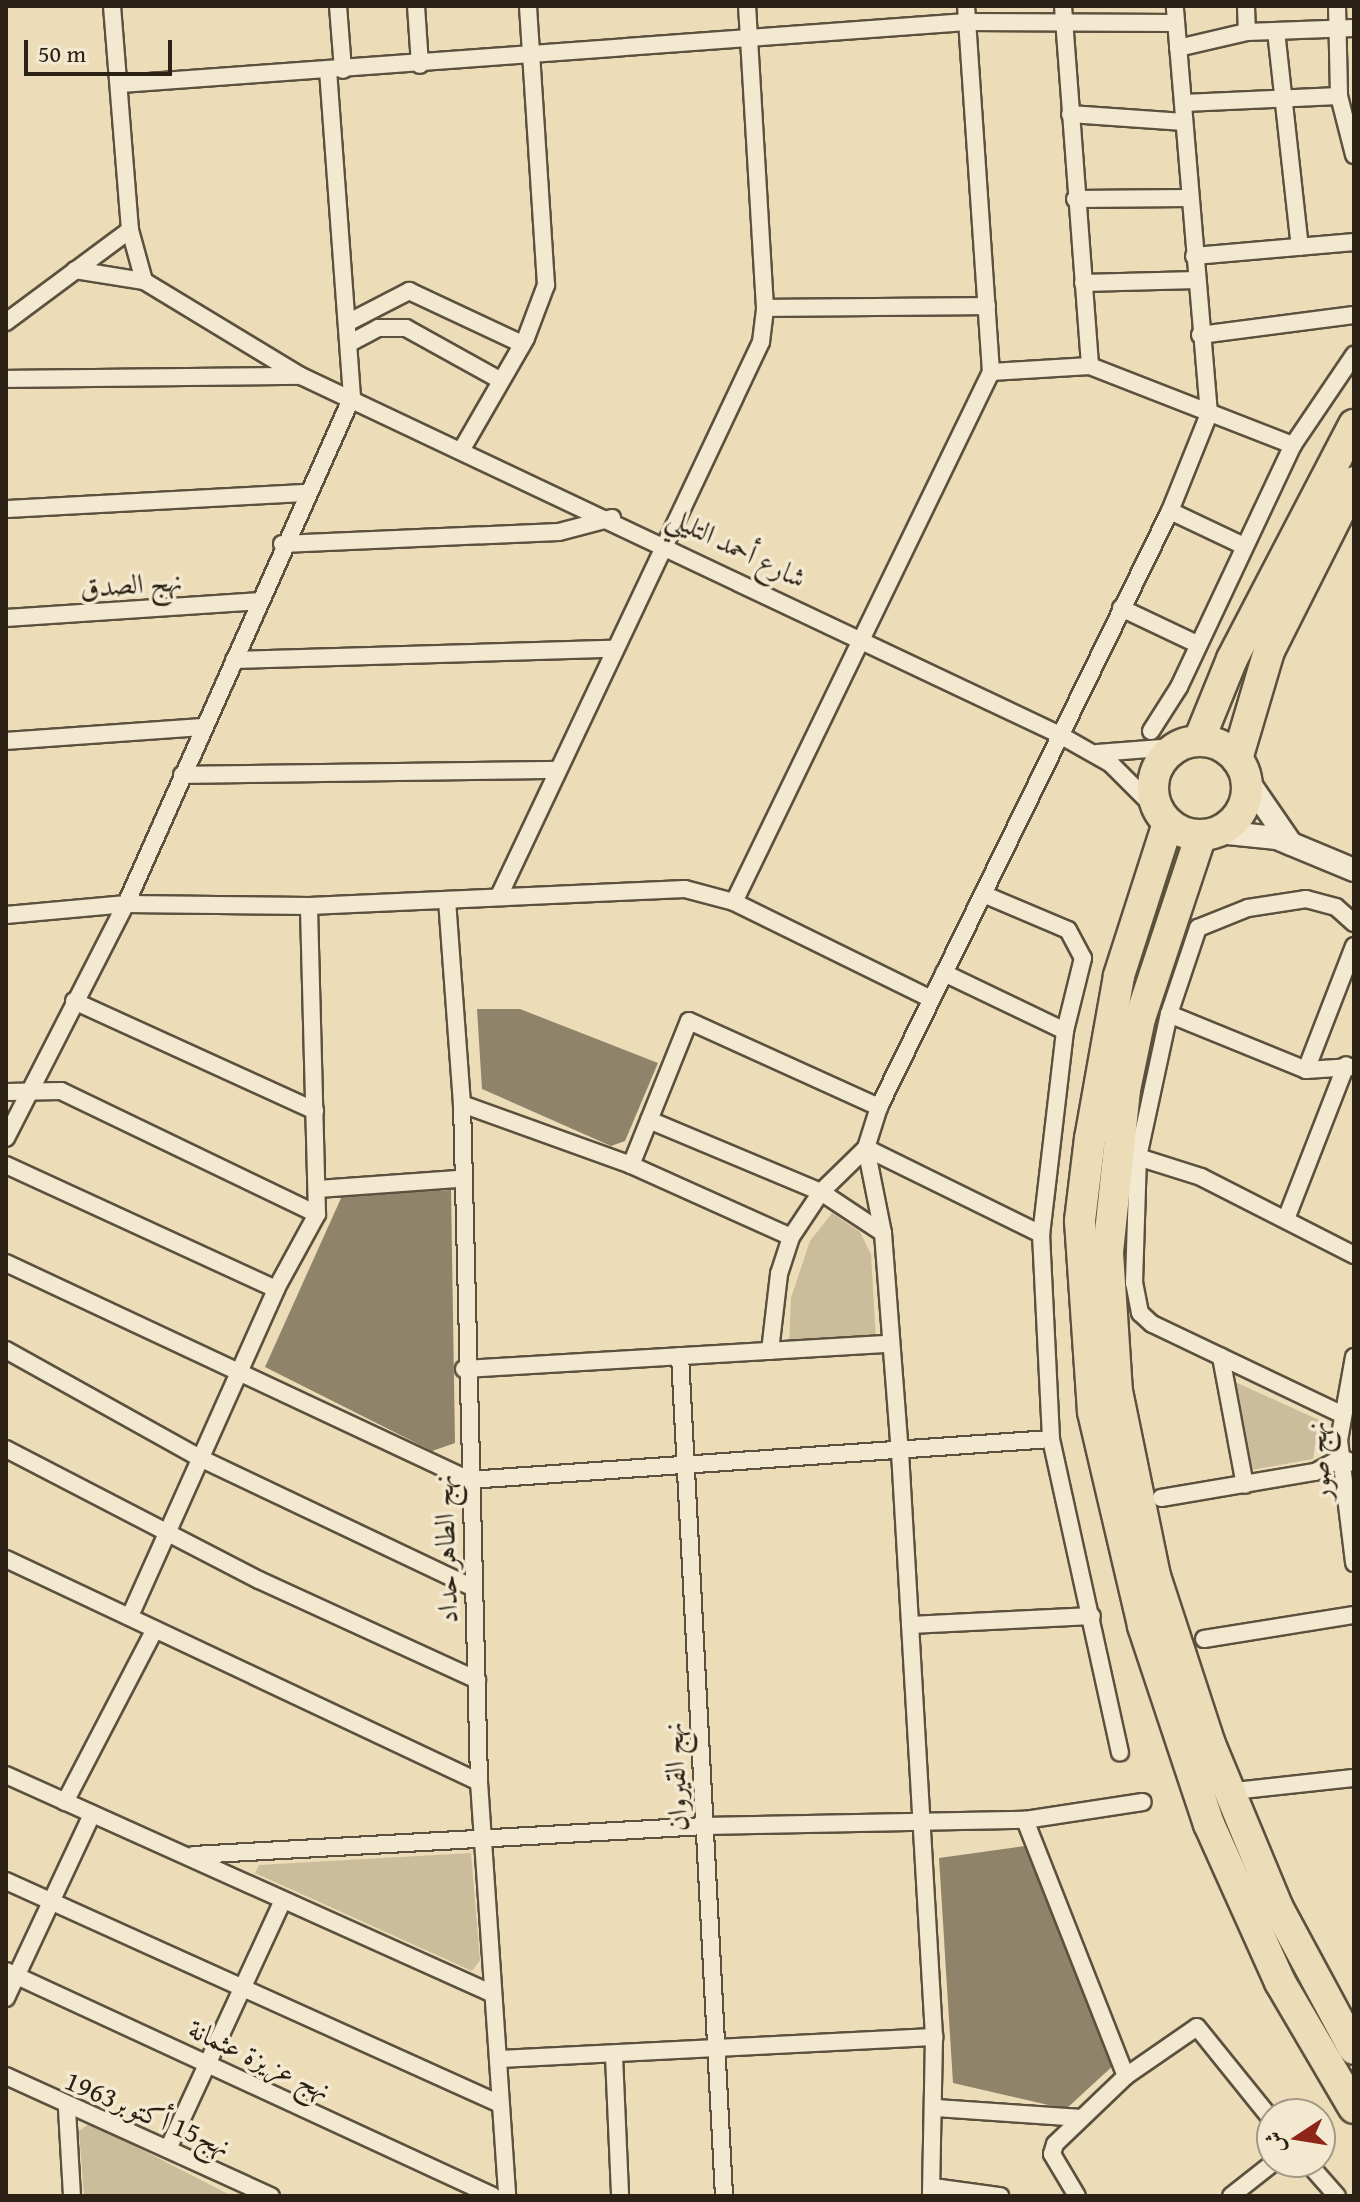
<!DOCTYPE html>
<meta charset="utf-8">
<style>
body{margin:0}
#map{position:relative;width:1360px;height:2202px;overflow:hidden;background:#ecddb8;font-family:"Gentium Book Plus",Amiri,serif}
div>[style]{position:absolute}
.green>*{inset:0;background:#cbbd9c}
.building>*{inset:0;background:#8f836a}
.roads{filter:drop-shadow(2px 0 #5b513e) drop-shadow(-2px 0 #5b513e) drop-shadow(0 2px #5b513e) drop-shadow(0 -2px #5b513e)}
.street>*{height:16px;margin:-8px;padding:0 8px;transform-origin:8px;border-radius:8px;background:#f3e9d1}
.secondary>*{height:22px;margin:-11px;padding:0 11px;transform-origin:11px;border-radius:11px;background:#f3e9d1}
.highway>*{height:30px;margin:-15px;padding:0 15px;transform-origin:15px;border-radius:15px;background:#ecddb8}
.highway>.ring{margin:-15px;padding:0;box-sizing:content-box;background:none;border:30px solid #ecddb8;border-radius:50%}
span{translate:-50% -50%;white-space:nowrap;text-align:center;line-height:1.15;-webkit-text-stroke:7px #f3e9d1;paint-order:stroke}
.street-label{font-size:28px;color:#2b2215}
.frame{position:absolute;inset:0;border:8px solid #2b2215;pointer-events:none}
.north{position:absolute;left:1256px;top:2098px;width:80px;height:80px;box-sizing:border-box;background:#f3e9d1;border:2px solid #a39986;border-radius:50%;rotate:258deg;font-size:22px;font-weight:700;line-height:32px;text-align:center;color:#2b2215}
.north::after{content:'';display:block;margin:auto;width:28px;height:36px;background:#8f2418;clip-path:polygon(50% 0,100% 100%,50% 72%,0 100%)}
.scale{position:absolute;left:24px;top:40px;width:148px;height:36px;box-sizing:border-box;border:4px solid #2b2215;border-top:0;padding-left:10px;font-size:24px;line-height:28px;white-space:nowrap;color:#2b2215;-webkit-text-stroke:6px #f3e9d1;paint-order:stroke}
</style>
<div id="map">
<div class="green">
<i style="clip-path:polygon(832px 1213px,860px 1232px,871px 1254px,876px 1341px,789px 1345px,791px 1298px,810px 1241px)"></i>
<i style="clip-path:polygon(1235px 1382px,1319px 1420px,1313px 1459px,1251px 1470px)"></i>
<i style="clip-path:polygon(471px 1853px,480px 1960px,472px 1971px,255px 1873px,259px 1865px)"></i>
<i style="clip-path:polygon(90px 2123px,232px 2196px,84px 2196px,79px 2131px)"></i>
</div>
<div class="building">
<i style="clip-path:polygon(477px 1009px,520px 1009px,658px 1063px,625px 1141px,611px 1146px,482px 1089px)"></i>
<i style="clip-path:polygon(451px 1190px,455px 1443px,432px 1451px,265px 1367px,342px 1196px)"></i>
<i style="clip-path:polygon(1025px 1846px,1116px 2063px,1066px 2109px,953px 2083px,939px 1858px)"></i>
</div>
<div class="roads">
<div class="street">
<i style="left:112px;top:6px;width:225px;rotate:85.4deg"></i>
<i style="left:130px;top:230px;width:53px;rotate:74.6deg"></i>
<i style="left:338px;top:6px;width:64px;rotate:85.5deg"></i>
<i style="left:416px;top:6px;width:59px;rotate:86.1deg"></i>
<i style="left:1063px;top:6px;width:361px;rotate:85.7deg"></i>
<i style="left:1246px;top:6px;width:26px;rotate:88deg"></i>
<i style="left:1337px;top:6px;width:90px;rotate:88.7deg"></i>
<i style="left:1339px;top:96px;width:61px;rotate:75.7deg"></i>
<i style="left:1276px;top:31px;width:217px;rotate:83.7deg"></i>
<i style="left:1178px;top:48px;width:71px;rotate:-13.1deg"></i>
<i style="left:1247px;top:32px;width:107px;rotate:-2.1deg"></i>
<i style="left:121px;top:84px;width:848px;rotate:-4.19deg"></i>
<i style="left:967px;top:22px;width:209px;rotate:0.3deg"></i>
<i style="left:1184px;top:103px;width:155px;rotate:-2.6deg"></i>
<i style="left:1070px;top:114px;width:114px;rotate:4deg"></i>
<i style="left:1075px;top:199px;width:113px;rotate:-0.5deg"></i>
<i style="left:1194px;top:256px;width:161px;rotate:-5deg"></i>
<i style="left:75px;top:270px;width:70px;rotate:9.1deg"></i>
<i style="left:144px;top:281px;width:184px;rotate:31.2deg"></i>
<i style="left:301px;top:376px;width:840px;rotate:25.31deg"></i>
<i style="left:1060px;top:735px;width:59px;rotate:29.6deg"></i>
<i style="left:1111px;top:764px;width:69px;rotate:45deg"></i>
<i style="left:1083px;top:283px;width:114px;rotate:-1.5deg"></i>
<i style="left:765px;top:308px;width:222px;rotate:-0.5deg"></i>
<i style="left:6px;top:322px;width:154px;rotate:-36.6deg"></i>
<i style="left:349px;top:322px;width:68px;rotate:-27.3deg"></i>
<i style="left:409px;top:291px;width:125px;rotate:25.1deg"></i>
<i style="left:1200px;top:335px;width:155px;rotate:-7.4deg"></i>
<i style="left:350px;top:343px;width:32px;rotate:-28deg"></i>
<i style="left:378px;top:328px;width:28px"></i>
<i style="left:406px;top:328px;width:107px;rotate:29deg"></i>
<i style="left:991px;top:372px;width:99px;rotate:-3.5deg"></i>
<i style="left:1090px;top:366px;width:218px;rotate:21.3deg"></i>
<i style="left:6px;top:379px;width:293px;rotate:-0.6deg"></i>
<i style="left:462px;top:449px;width:128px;rotate:-60deg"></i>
<i style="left:526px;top:338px;width:57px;rotate:-69.3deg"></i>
<i style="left:546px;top:285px;width:280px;rotate:-93.7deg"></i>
<i style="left:6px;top:509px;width:299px;rotate:-3.1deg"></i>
<i style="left:1170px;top:511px;width:82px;rotate:25.3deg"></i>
<i style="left:282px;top:544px;width:277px;rotate:-2.5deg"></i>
<i style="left:559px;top:532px;width:55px;rotate:-14.8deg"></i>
<i style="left:1121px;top:608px;width:84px;rotate:25.3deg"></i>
<i style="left:6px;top:618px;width:255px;rotate:-3.8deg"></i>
<i style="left:234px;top:660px;width:377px;rotate:-1.7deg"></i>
<i style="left:1151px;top:731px;width:52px;rotate:-57.5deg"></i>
<i style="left:1179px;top:687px;width:268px;rotate:-64.8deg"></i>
<i style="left:1293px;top:445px;width:109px;rotate:-55.9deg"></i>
<i style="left:6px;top:741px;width:196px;rotate:-4.1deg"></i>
<i style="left:1097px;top:753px;width:78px;rotate:-4.4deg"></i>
<i style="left:182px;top:775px;width:375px;rotate:-0.8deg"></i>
<i style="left:983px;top:894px;width:92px;rotate:23deg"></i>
<i style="left:1068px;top:930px;width:32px;rotate:62deg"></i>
<i style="left:1083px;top:958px;width:75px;rotate:103.9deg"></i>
<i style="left:1065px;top:1031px;width:204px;rotate:96.7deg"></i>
<i style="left:1041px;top:1234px;width:205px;rotate:87.2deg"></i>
<i style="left:1051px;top:1439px;width:321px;rotate:77.6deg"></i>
<i style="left:499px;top:896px;width:613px;rotate:-64.69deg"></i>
<i style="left:761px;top:342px;width:34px;rotate:-83deg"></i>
<i style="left:765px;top:308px;width:303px;rotate:-93.4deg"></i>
<i style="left:447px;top:900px;width:205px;rotate:85.8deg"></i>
<i style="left:462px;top:1104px;width:678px;rotate:88.56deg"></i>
<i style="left:479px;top:1782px;width:415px;rotate:86.1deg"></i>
<i style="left:734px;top:902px;width:589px;rotate:-64.13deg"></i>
<i style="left:991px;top:372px;width:367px;rotate:-93.9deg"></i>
<i style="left:6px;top:915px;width:121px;rotate:-5.2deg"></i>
<i style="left:126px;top:904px;width:183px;rotate:0.6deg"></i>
<i style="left:309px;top:906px;width:376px;rotate:-2.6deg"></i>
<i style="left:685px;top:889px;width:51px;rotate:14.9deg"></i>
<i style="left:734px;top:902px;width:220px;rotate:26.2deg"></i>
<i style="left:944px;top:973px;width:134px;rotate:25.6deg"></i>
<i style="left:74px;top:1001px;width:265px;rotate:24.5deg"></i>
<i style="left:1169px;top:1014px;width:148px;rotate:22.2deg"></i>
<i style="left:1306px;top:1070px;width:133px;rotate:-68.8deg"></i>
<i style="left:1306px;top:1070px;width:46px;rotate:-3.7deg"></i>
<i style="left:6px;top:1092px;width:55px;rotate:-1deg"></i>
<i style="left:61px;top:1091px;width:284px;rotate:25.7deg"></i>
<i style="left:462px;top:1104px;width:180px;rotate:19.8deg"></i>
<i style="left:631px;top:1165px;width:175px;rotate:24.2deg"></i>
<i style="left:791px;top:1237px;width:54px;rotate:-56.3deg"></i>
<i style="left:821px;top:1192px;width:63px;rotate:-44.4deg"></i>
<i style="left:866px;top:1148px;width:43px;rotate:-72.4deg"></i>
<i style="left:879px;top:1107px;width:663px;rotate:-63.98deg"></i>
<i style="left:1170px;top:511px;width:105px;rotate:-68.1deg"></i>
<i style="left:1209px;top:414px;width:409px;rotate:-94.8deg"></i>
<i style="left:649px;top:1120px;width:186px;rotate:22.7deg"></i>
<i style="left:821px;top:1192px;width:74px;rotate:33.5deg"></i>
<i style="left:6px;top:1138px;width:263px;rotate:-62.9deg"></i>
<i style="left:126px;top:904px;width:555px;rotate:-65.97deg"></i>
<i style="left:352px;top:397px;width:326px;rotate:-94.2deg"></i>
<i style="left:866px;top:1148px;width:87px;rotate:78.7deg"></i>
<i style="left:883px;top:1233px;width:220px;rotate:85.6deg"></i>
<i style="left:900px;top:1452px;width:586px;rotate:86.67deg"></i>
<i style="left:934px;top:2037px;width:159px;rotate:91.1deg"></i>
<i style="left:866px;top:1148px;width:195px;rotate:26.2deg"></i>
<i style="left:1138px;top:1157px;width:66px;rotate:17.6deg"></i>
<i style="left:1201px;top:1177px;width:172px;rotate:27deg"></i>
<i style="left:6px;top:1165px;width:297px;rotate:24.7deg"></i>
<i style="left:631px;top:1165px;width:155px;rotate:-68.1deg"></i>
<i style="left:689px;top:1021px;width:209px;rotate:24.4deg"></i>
<i style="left:319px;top:1189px;width:141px;rotate:-4.1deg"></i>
<i style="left:1286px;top:1219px;width:165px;rotate:-68.7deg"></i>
<i style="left:6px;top:1263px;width:511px;rotate:25.11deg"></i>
<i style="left:469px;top:1480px;width:583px;rotate:-4.03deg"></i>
<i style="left:6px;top:1350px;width:227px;rotate:29.1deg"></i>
<i style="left:204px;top:1460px;width:297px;rotate:25.4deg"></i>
<i style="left:770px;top:1351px;width:78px;rotate:-83.3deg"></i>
<i style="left:779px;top:1274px;width:39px;rotate:-72deg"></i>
<i style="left:680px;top:1356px;width:841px;rotate:87deg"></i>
<i style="left:1221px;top:1357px;width:130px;rotate:79.4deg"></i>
<i style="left:1354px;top:1357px;width:84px;rotate:100.2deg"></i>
<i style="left:1339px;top:1440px;width:124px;rotate:83deg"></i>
<i style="left:464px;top:1369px;width:426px;rotate:-3.4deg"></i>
<i style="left:1339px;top:1413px;width:207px;rotate:-154.5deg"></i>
<i style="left:1152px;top:1324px;width:16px;rotate:-137deg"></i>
<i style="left:1140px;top:1313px;width:31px;rotate:-101deg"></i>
<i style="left:1134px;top:1283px;width:126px;rotate:-88.2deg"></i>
<i style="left:1138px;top:1157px;width:146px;rotate:-77.8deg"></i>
<i style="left:1169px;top:1014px;width:91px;rotate:-71.4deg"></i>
<i style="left:1198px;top:928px;width:54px;rotate:-21.8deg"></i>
<i style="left:1248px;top:908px;width:59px;rotate:-8.8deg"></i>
<i style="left:1306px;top:899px;width:31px;rotate:15deg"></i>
<i style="left:1336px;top:907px;width:24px;rotate:42deg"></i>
<i style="left:6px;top:1449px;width:285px;rotate:27.4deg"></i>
<i style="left:259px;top:1580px;width:240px;rotate:24.6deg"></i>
<i style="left:1161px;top:1498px;width:156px;rotate:-9.6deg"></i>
<i style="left:1315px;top:1472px;width:30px;rotate:-28deg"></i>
<i style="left:1341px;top:1458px;width:14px;rotate:21deg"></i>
<i style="left:6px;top:1559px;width:523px;rotate:25.24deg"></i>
<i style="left:130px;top:1616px;width:358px;rotate:-65.9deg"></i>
<i style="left:276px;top:1289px;width:85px;rotate:-61.3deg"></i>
<i style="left:317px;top:1214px;width:308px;rotate:-91.5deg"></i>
<i style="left:910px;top:1625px;width:182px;rotate:-2.8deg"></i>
<i style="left:1204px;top:1639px;width:152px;rotate:-9.1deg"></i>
<i style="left:6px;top:1775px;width:534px;rotate:24.21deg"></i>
<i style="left:1243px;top:1790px;width:112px;rotate:-6.2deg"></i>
<i style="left:65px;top:1802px;width:193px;rotate:-62.5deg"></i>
<i style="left:1025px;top:1820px;width:275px;rotate:68.5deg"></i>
<i style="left:194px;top:1855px;width:511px;rotate:-3.25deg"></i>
<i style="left:704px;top:1826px;width:321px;rotate:-1.1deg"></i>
<i style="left:1025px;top:1820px;width:119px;rotate:-8.7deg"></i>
<i style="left:6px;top:1881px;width:542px;rotate:24.3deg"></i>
<i style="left:6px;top:1971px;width:536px;rotate:24.8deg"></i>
<i style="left:6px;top:1998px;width:203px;rotate:-64.9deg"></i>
<i style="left:614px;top:2056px;width:140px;rotate:87.5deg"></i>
<i style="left:498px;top:2059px;width:437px;rotate:-2.9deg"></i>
<i style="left:6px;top:2076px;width:291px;rotate:24.4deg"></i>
<i style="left:937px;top:2108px;width:144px;rotate:4deg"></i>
<i style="left:67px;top:2109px;width:87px;rotate:86.7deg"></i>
<i style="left:168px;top:2149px;width:272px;rotate:-65.2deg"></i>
<i style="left:1307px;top:2162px;width:45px;rotate:48.6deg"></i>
<i style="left:933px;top:2187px;width:68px;rotate:7.7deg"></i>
<i style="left:1077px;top:2196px;width:49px;rotate:-120.8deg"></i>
<i style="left:1052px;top:2154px;width:10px;rotate:-73deg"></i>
<i style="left:1055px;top:2144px;width:98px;rotate:-43.8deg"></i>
<i style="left:1126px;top:2076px;width:86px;rotate:-34.6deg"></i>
<i style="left:1197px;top:2027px;width:119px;rotate:51.1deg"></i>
<i style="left:1231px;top:2196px;width:55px;rotate:-38.3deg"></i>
</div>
<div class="secondary">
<i style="left:1245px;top:777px;width:81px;rotate:55.5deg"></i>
<i style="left:1218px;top:832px;width:59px;rotate:5.8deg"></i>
<i style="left:1277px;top:838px;width:83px;rotate:22.6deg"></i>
</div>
<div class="highway">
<i style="left:1199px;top:740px;width:87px;rotate:-67.8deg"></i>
<i style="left:1232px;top:659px;width:264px;rotate:-62.5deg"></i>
<i class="ring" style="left:1153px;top:741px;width:64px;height:64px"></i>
<i style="left:1237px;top:759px;width:113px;rotate:-73.5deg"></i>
<i style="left:1269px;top:651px;width:189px;rotate:-63.3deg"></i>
<i style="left:1168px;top:823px;width:161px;rotate:107.8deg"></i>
<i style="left:1119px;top:976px;width:165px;rotate:100.1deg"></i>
<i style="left:1090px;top:1138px;width:84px;rotate:96.9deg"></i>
<i style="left:1080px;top:1221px;width:191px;rotate:86.1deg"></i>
<i style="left:1093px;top:1412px;width:220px;rotate:76.8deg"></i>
<i style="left:1143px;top:1626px;width:209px;rotate:71.6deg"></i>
<i style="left:1209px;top:1824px;width:173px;rotate:65.8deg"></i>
<i style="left:1280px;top:1982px;width:146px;rotate:59.6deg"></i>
<i style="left:1201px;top:835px;width:193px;rotate:108.4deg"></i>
<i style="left:1140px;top:1018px;width:74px;rotate:101.8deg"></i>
<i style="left:1125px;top:1090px;width:164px;rotate:96deg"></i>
<i style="left:1108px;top:1253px;width:138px;rotate:86.3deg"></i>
<i style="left:1117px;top:1391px;width:189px;rotate:78.4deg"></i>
<i style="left:1155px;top:1576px;width:177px;rotate:71.9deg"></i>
<i style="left:1210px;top:1744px;width:178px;rotate:67.5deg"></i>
<i style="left:1278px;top:1908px;width:160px;rotate:61.7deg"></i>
</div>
</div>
<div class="street-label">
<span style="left:737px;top:547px;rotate:26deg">شارع أحمد التليلي</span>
<span style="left:131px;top:584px;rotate:-4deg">نهج الصدق</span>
<span style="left:1318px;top:1461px;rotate:-94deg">نهج صور</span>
<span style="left:445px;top:1549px;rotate:-92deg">نهج الطاهر حداد</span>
<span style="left:675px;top:1777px;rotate:-93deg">نهج القيروان</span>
<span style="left:260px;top:2059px;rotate:25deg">نهج عزيزة عثمانة</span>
<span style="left:148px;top:2113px;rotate:23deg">نهج15 أكتوبر1963</span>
</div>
<div class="frame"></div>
<div class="north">ش</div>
<div class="scale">50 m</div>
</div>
